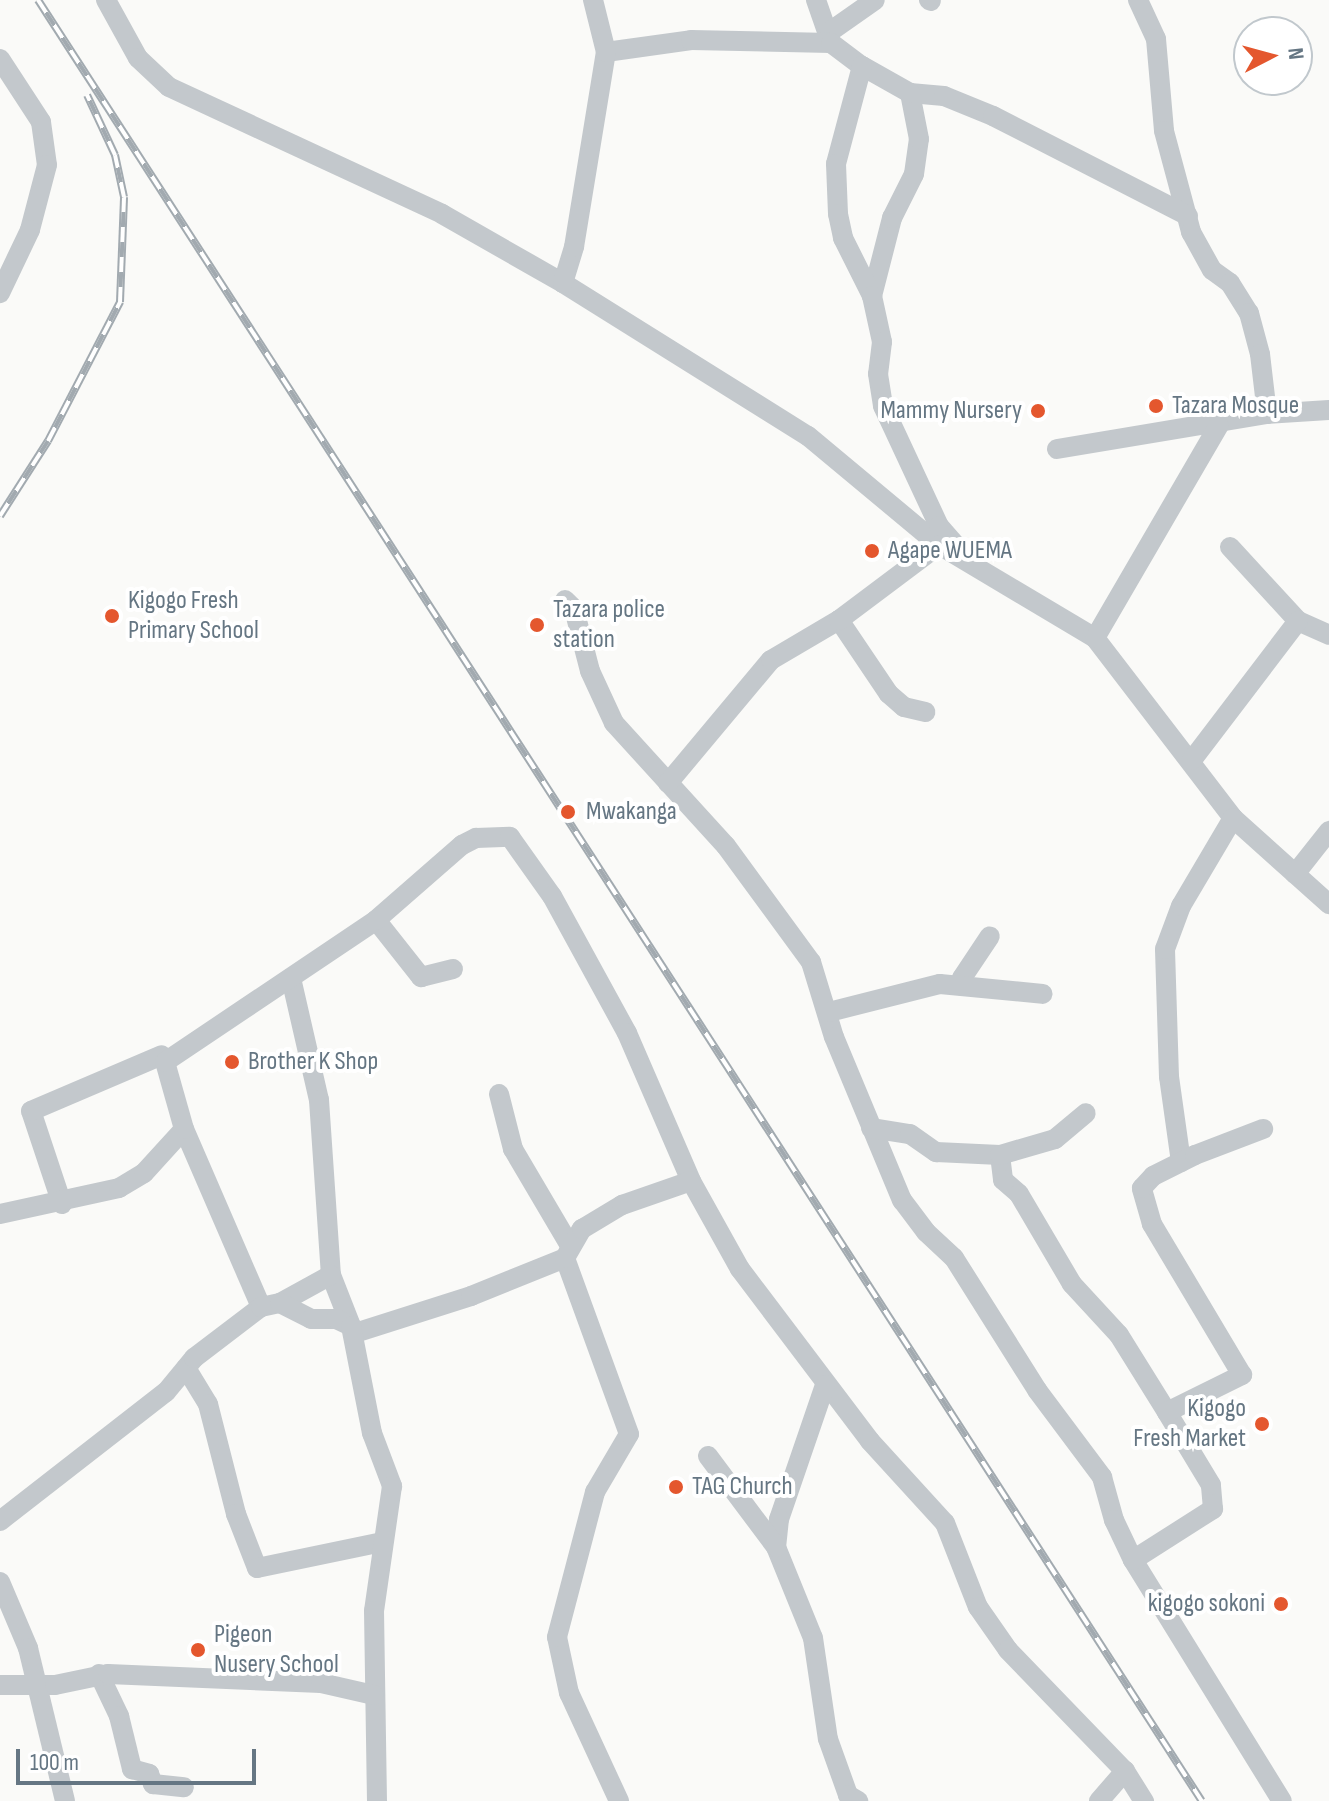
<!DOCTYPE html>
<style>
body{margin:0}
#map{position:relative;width:1329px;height:1801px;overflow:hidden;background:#fafaf8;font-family:"Sofia Sans Condensed",sans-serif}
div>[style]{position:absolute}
.minor>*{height:20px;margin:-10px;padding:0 10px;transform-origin:10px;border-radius:10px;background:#c3c8cc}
.rail>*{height:8px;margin-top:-4px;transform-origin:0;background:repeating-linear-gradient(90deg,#fff 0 15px,#a2aab0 0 30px);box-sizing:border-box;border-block:2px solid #a2aab0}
.dots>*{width:22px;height:22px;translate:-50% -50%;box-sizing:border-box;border:4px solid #fff;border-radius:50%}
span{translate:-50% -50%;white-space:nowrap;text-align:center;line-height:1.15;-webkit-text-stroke:8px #fff;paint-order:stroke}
.poi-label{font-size:26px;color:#657683}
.left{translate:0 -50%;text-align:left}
.right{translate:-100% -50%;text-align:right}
.north{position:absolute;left:1233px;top:16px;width:80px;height:80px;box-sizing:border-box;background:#fff;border:2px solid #c1c8cd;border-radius:50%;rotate:84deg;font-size:22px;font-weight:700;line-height:32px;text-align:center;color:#657683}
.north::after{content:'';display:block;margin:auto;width:28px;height:36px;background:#e4572e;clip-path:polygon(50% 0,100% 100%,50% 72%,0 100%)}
.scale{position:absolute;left:16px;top:1749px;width:240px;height:36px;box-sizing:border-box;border:4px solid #657683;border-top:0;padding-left:10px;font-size:24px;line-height:28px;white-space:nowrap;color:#657683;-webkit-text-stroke:6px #fff;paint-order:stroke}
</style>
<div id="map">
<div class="minor">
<i style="left:106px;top:0;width:66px;rotate:61.1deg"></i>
<i style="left:138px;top:58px;width:42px;rotate:43.1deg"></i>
<i style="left:169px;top:87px;width:301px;rotate:24.9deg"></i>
<i style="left:442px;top:214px;width:139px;rotate:29.7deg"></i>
<i style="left:563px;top:283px;width:289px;rotate:32deg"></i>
<i style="left:808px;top:436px;width:170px;rotate:39.8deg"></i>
<i style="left:939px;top:545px;width:182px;rotate:30.8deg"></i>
<i style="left:1095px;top:638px;width:227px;rotate:52.5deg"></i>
<i style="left:1233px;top:818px;width:129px;rotate:41.9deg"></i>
<i style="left:816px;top:0;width:46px;rotate:70.8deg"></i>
<i style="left:929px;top:0;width:2px;rotate:27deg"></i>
<i style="left:1138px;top:0;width:43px;rotate:65.2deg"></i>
<i style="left:1156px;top:39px;width:92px;rotate:85deg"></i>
<i style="left:1164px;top:131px;width:105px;rotate:75deg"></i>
<i style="left:1191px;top:232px;width:43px;rotate:61.1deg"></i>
<i style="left:1212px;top:270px;width:22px;rotate:36deg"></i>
<i style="left:1230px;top:283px;width:36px;rotate:58deg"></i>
<i style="left:1249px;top:313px;width:42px;rotate:75deg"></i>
<i style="left:1260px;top:354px;width:60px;rotate:83.3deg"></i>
<i style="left:828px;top:33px;width:57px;rotate:-35.1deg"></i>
<i style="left:606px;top:52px;width:86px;rotate:-8deg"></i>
<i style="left:691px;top:40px;width:140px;rotate:1.2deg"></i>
<i style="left:831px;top:43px;width:39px;rotate:37deg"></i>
<i style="left:0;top:59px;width:75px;rotate:56.9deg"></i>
<i style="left:41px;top:122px;width:43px;rotate:82.1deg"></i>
<i style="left:47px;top:165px;width:67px;rotate:104.7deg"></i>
<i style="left:30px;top:230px;width:70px;rotate:115.5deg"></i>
<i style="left:910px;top:93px;width:34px;rotate:5deg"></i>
<i style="left:944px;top:96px;width:53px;rotate:22.2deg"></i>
<i style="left:993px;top:116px;width:219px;rotate:27.1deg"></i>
<i style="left:563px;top:283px;width:38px;rotate:-73deg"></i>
<i style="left:574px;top:247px;width:198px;rotate:-80.7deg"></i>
<i style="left:606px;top:52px;width:54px;rotate:-104deg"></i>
<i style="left:872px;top:296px;width:81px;rotate:-75.6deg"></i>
<i style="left:892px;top:218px;width:49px;rotate:-63.4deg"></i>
<i style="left:914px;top:174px;width:35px;rotate:-82deg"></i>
<i style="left:919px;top:139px;width:47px;rotate:-101.1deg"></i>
<i style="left:910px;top:93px;width:55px;rotate:-150.6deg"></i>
<i style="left:862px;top:66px;width:101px;rotate:104.9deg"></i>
<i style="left:836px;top:164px;width:50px;rotate:87.7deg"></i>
<i style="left:838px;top:214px;width:25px;rotate:78deg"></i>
<i style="left:843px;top:238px;width:65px;rotate:63.4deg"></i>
<i style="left:872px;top:296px;width:47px;rotate:77.7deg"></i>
<i style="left:882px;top:342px;width:32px;rotate:97deg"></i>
<i style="left:878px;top:374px;width:32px;rotate:81deg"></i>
<i style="left:883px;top:406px;width:132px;rotate:65deg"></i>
<i style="left:939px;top:526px;width:29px;rotate:49deg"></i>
<i style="left:1057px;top:449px;width:213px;rotate:-9.5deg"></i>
<i style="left:1267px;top:414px;width:62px;rotate:-3.7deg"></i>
<i style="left:1230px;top:547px;width:100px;rotate:47.4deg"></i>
<i style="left:1298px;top:621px;width:34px;rotate:24deg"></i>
<i style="left:565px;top:600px;width:13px;rotate:45deg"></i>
<i style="left:574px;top:609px;width:64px;rotate:75.5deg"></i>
<i style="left:590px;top:671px;width:57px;rotate:65.2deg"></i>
<i style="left:614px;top:723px;width:166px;rotate:47.7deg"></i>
<i style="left:726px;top:846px;width:144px;rotate:53.8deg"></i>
<i style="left:811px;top:962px;width:78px;rotate:73deg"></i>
<i style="left:834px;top:1037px;width:177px;rotate:67.4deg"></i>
<i style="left:902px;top:1200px;width:40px;rotate:53deg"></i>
<i style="left:926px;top:1232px;width:38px;rotate:43deg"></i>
<i style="left:954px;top:1258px;width:156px;rotate:57.8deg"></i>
<i style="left:1037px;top:1390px;width:109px;rotate:53.2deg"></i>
<i style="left:1102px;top:1477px;width:45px;rotate:74.4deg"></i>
<i style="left:1114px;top:1520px;width:44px;rotate:64.6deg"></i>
<i style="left:1133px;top:1560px;width:283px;rotate:58.3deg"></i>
<i style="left:839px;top:620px;width:89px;rotate:56deg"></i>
<i style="left:889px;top:694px;width:20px;rotate:41deg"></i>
<i style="left:904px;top:707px;width:22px;rotate:13deg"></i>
<i style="left:1095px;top:638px;width:246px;rotate:-59.8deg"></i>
<i style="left:1192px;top:760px;width:175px;rotate:-52.7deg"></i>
<i style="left:668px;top:783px;width:160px;rotate:-50.1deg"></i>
<i style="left:771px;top:660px;width:79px;rotate:-30.5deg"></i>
<i style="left:839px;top:620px;width:125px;rotate:-36.9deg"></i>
<i style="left:1295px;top:874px;width:55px;rotate:-51.7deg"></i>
<i style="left:376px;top:920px;width:73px;rotate:51.7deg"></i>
<i style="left:421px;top:977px;width:33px;rotate:-14deg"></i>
<i style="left:291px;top:978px;width:125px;rotate:77.1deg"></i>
<i style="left:319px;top:1100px;width:175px;rotate:86.1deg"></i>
<i style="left:331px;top:1275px;width:55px;rotate:68.6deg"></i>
<i style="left:962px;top:986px;width:8px;rotate:-90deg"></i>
<i style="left:962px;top:978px;width:50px;rotate:-56.3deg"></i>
<i style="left:829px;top:1012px;width:114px;rotate:-14.2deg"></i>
<i style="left:940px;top:984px;width:103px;rotate:5.5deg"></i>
<i style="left:499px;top:1094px;width:57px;rotate:75.7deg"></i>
<i style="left:513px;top:1149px;width:110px;rotate:59.5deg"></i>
<i style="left:871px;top:1128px;width:39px;rotate:9deg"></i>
<i style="left:910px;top:1134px;width:32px;rotate:35deg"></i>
<i style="left:936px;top:1152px;width:64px;rotate:2.7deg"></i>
<i style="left:1000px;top:1155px;width:25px;rotate:83deg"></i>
<i style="left:1003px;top:1180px;width:21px;rotate:41deg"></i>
<i style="left:1019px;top:1194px;width:104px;rotate:59.5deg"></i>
<i style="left:1072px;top:1284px;width:69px;rotate:47.3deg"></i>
<i style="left:1119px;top:1335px;width:91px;rotate:58.1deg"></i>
<i style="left:184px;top:1129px;width:194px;rotate:66.6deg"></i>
<i style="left:1000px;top:1155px;width:57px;rotate:-16.2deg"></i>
<i style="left:1055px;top:1139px;width:40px;rotate:-40deg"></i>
<i style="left:1181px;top:1162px;width:86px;rotate:-98deg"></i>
<i style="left:1169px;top:1077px;width:128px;rotate:-91.8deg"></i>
<i style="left:1165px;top:949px;width:46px;rotate:-69.6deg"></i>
<i style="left:1181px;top:906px;width:102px;rotate:-59.4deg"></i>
<i style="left:62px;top:1204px;width:98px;rotate:-108.4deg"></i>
<i style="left:31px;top:1111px;width:142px;rotate:-23.1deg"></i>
<i style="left:0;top:1214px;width:122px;rotate:-12.3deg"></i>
<i style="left:119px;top:1188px;width:29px;rotate:-31deg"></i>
<i style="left:144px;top:1173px;width:59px;rotate:-47.7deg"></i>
<i style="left:184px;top:1129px;width:70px;rotate:-105.8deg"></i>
<i style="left:165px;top:1062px;width:254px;rotate:-33.9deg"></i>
<i style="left:376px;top:920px;width:114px;rotate:-41.1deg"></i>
<i style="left:462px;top:845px;width:16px;rotate:-27deg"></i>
<i style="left:476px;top:838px;width:34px;rotate:-2deg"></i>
<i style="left:510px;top:837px;width:72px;rotate:54.6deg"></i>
<i style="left:552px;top:896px;width:156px;rotate:61.3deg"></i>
<i style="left:627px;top:1033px;width:161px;rotate:66.6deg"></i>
<i style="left:691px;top:1181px;width:101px;rotate:60.9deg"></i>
<i style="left:740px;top:1269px;width:216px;rotate:52.9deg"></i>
<i style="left:870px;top:1441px;width:111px;rotate:47.6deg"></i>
<i style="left:945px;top:1523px;width:90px;rotate:68.6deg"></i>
<i style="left:978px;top:1607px;width:52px;rotate:55.1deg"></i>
<i style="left:1008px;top:1650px;width:168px;rotate:46deg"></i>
<i style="left:1125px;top:1771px;width:36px;rotate:58deg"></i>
<i style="left:280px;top:1303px;width:58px;rotate:-28.8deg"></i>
<i style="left:355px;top:1333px;width:122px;rotate:-17.7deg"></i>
<i style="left:471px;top:1296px;width:101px;rotate:-22deg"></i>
<i style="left:186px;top:1368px;width:42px;rotate:58.6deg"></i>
<i style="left:208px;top:1404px;width:114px;rotate:75.7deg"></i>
<i style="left:236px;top:1514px;width:58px;rotate:68.7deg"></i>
<i style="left:257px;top:1568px;width:128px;rotate:-11.7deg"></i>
<i style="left:825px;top:1385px;width:142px;rotate:108.9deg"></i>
<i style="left:779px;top:1519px;width:28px;rotate:96deg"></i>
<i style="left:776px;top:1547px;width:98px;rotate:67.9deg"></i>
<i style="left:813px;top:1638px;width:102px;rotate:81.6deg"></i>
<i style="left:828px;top:1739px;width:59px;rotate:70.3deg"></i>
<i style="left:848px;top:1795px;width:12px;rotate:31deg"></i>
<i style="left:708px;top:1456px;width:114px;rotate:53.2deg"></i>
<i style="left:0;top:1521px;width:210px;rotate:-37.9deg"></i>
<i style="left:166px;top:1392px;width:44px;rotate:-50.5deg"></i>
<i style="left:194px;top:1358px;width:84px;rotate:-37.3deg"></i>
<i style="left:261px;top:1307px;width:19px;rotate:-12deg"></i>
<i style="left:280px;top:1303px;width:35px;rotate:27deg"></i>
<i style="left:311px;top:1319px;width:25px"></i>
<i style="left:336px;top:1319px;width:17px;rotate:25deg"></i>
<i style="left:351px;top:1326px;width:109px;rotate:78.9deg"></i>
<i style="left:372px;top:1433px;width:57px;rotate:69.3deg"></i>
<i style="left:392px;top:1486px;width:126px;rotate:98.2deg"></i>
<i style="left:374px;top:1611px;width:190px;rotate:89.1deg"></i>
<i style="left:1133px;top:1560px;width:95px;rotate:-32.5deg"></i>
<i style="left:1213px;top:1509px;width:24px;rotate:-95deg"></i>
<i style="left:1211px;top:1485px;width:85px;rotate:-121.1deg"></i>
<i style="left:1167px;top:1412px;width:84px;rotate:-26.3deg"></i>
<i style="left:1242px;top:1375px;width:176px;rotate:-120.8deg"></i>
<i style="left:1152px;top:1224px;width:37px;rotate:-106deg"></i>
<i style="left:1142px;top:1188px;width:16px;rotate:-47deg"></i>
<i style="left:1153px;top:1176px;width:47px;rotate:-26.6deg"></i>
<i style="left:1195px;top:1155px;width:73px;rotate:-20.9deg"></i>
<i style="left:0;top:1582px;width:72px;rotate:67deg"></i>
<i style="left:28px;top:1648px;width:157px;rotate:76.4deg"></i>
<i style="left:99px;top:1674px;width:47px;rotate:64.5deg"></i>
<i style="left:119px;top:1716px;width:55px;rotate:76.2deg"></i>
<i style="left:132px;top:1769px;width:18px;rotate:16deg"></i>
<i style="left:149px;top:1774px;width:11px;rotate:68deg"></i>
<i style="left:153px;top:1784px;width:31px;rotate:6deg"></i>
<i style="left:0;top:1685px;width:55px"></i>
<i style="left:55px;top:1685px;width:54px;rotate:-11.7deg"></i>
<i style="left:108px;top:1674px;width:213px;rotate:2.4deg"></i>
<i style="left:321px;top:1683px;width:54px;rotate:12.8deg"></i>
<i style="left:619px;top:1801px;width:119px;rotate:-114.8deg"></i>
<i style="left:569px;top:1693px;width:57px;rotate:-102.1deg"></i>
<i style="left:557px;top:1637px;width:150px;rotate:-75.3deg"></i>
<i style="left:595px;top:1492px;width:67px;rotate:-59.6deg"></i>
<i style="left:629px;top:1434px;width:187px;rotate:-110deg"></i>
<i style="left:565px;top:1258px;width:34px;rotate:-60deg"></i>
<i style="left:582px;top:1229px;width:47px;rotate:-31deg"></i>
<i style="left:622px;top:1205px;width:73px;rotate:-19.2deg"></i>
<i style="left:1099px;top:1801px;width:40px;rotate:-49deg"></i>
</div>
<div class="rail">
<i style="left:38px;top:0;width:2144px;rotate:57.13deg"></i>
<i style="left:0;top:516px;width:89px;rotate:-57.4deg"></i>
<i style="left:48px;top:441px;width:157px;rotate:-62.6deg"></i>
<i style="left:120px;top:302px;width:105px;rotate:-87.8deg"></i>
<i style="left:124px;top:197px;width:43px;rotate:-102.1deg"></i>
<i style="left:115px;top:155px;width:66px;rotate:-115deg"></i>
</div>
<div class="dots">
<i style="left:1156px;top:406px;background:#e4572e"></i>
<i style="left:1038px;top:411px;background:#e4572e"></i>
<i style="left:872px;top:551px;background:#e4572e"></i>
<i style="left:112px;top:616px;background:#e4572e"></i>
<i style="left:537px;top:625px;background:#e4572e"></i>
<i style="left:568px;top:812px;background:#e4572e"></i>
<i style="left:232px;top:1062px;background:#e4572e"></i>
<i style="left:1262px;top:1424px;background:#e4572e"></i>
<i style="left:676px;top:1487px;background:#e4572e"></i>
<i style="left:1281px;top:1604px;background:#e4572e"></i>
<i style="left:198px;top:1650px;background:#e4572e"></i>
</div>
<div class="poi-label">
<span class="left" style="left:1172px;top:406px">Tazara Mosque</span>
<span class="right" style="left:1022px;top:411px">Mammy Nursery</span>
<span class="left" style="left:888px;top:551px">Agape WUEMA</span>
<span class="left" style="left:128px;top:616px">Kigogo Fresh<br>Primary School</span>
<span class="left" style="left:553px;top:625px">Tazara police<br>station</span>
<span class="left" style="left:586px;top:812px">Mwakanga</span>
<span class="left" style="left:248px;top:1062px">Brother K Shop</span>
<span class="right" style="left:1246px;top:1424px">Kigogo<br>Fresh Market</span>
<span class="left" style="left:692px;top:1487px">TAG Church</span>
<span class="right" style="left:1265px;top:1604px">kigogo sokoni</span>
<span class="left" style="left:214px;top:1650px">Pigeon<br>Nusery School</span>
</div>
<div class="north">N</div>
<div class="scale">100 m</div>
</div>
